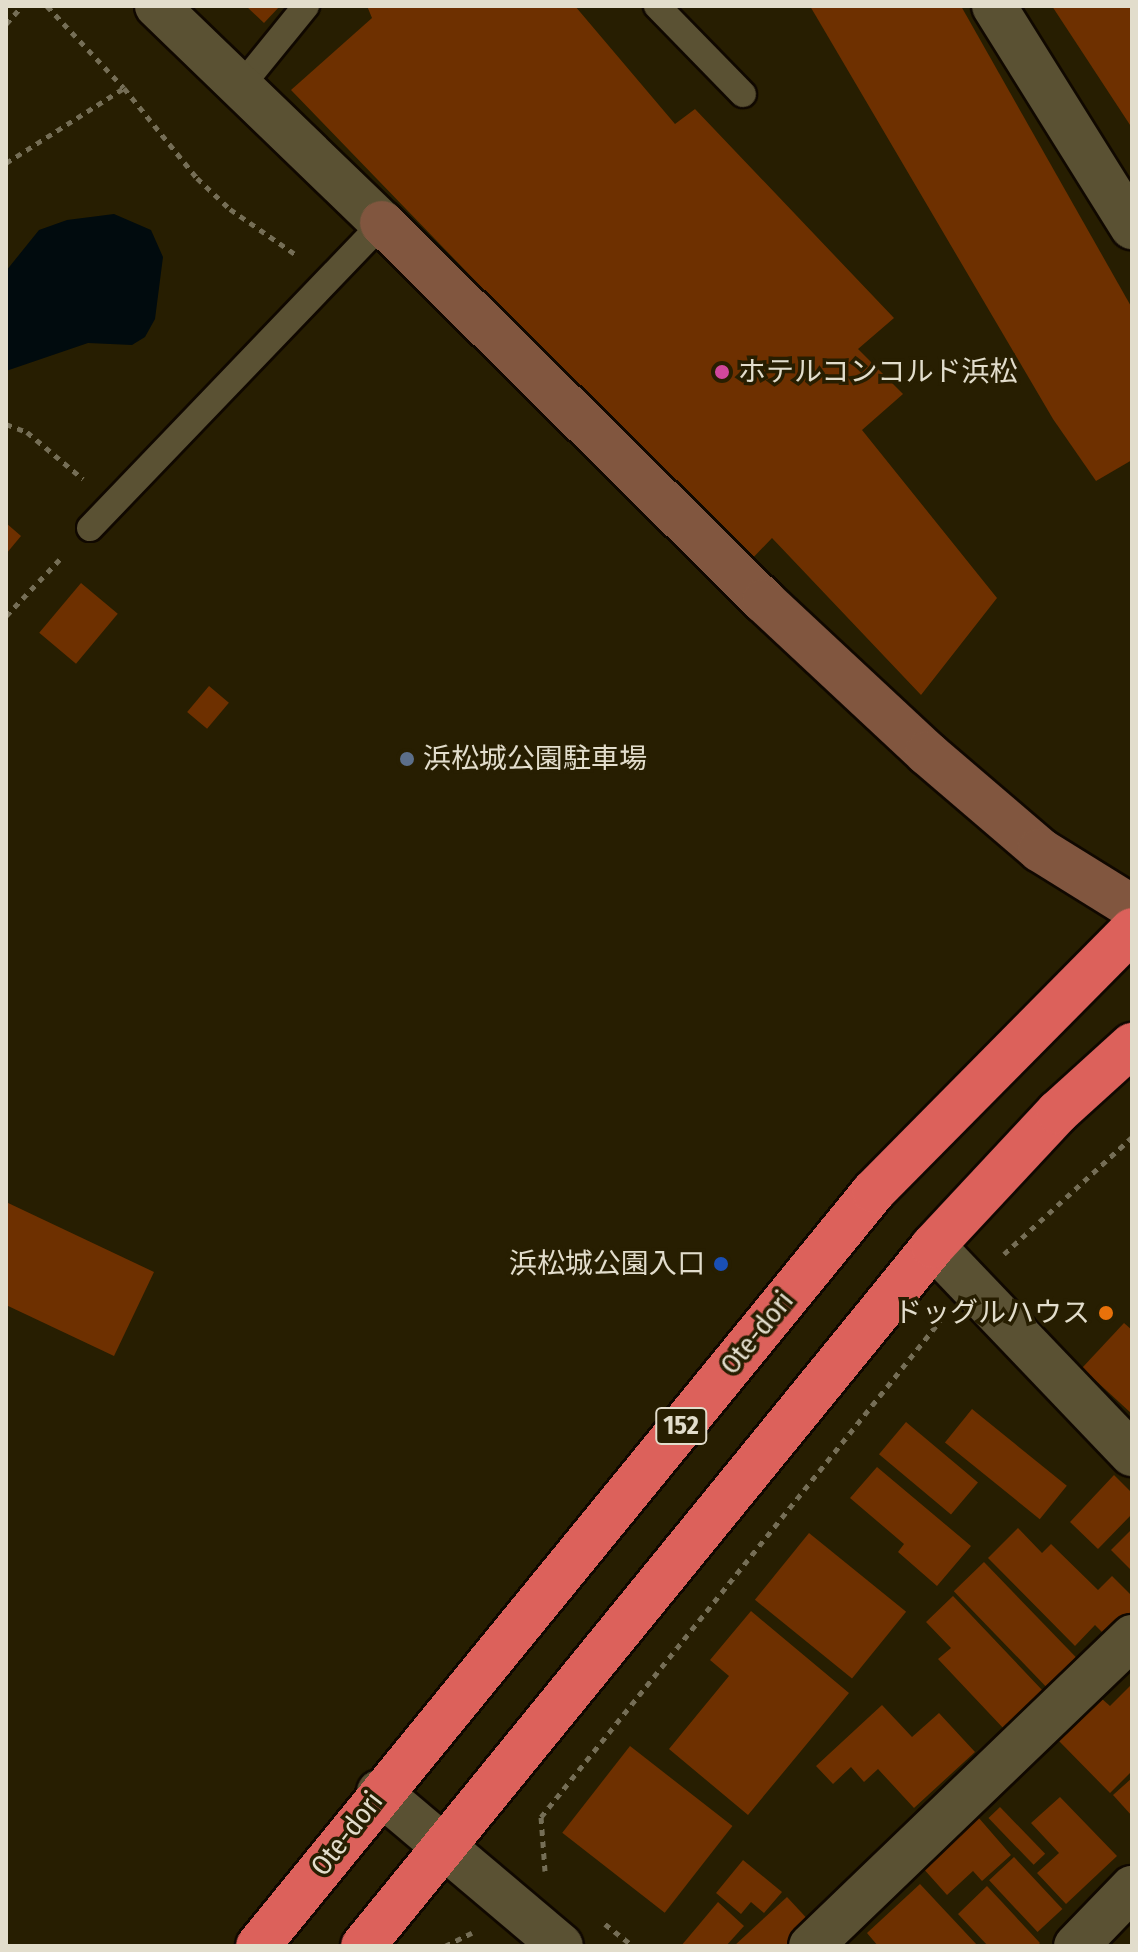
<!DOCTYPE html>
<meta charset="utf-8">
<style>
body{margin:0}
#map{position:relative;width:1138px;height:1952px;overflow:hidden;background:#271e01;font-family:"Fira Sans Condensed","Noto Sans JP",sans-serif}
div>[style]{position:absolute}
.water>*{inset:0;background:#010b0e}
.building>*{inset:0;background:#6e3000;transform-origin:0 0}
.path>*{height:5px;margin-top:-2.5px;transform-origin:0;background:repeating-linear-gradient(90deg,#756e56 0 6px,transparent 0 12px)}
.roads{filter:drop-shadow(2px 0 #100800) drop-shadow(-2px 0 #100800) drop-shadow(0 2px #100800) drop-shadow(0 -2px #100800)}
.lane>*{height:26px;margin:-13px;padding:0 13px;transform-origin:13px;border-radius:13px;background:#5a5133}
.street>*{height:44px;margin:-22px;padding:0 22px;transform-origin:22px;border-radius:22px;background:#5a5133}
.secondary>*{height:44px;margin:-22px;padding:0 22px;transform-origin:22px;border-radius:22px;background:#81563f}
.highway>*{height:44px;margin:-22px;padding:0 22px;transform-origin:22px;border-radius:22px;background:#dc615b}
.dots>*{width:22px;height:22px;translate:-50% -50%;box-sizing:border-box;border:4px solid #271e01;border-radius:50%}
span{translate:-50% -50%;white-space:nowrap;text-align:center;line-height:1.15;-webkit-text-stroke:7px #271e01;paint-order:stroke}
.shield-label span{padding:2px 6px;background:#271e01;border:2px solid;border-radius:6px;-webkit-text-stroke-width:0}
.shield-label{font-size:26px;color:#e2ddcc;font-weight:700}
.poi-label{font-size:28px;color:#e2ddcc}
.left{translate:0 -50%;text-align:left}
.right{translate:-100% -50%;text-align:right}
.street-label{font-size:28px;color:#e2ddcc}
.frame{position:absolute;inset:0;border:8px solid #e2ddcc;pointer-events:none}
</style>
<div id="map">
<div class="water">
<i style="clip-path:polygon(114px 214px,151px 230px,163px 257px,155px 319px,145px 337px,132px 345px,88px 343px,6px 371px,6px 271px,39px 230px,67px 220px)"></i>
</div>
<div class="building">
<i style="clip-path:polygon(246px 6px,280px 6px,264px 23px)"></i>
<i style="clip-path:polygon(367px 6px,575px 6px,675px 124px,695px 109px,894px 318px,858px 349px,903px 394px,862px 430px,997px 598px,921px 695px,772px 538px,748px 563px,291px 90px,372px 18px)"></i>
<i style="clip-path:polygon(810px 6px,961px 6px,1132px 308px,1132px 460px,1096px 481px,1053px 419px)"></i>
<i style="clip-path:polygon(1052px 6px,1132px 6px,1132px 128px)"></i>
<i style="clip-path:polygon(6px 523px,21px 536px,6px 554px)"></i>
<i style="left:81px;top:583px;width:48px;height:65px;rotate:40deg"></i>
<i style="left:209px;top:686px;width:26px;height:34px;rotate:40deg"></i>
<i style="clip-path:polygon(6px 1202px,154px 1272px,114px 1356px,6px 1305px)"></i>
<i style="clip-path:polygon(1124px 1323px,1132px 1330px,1132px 1414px,1082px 1368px)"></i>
<i style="left:972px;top:1409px;width:122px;height:43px;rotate:39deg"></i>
<i style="left:906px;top:1422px;width:94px;height:42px;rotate:40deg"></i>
<i style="clip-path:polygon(877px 1467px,971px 1546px,937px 1586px,898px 1552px,904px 1544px,850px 1498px)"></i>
<i style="clip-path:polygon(1114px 1475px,1132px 1493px,1132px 1514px,1098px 1549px,1070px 1522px)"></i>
<i style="clip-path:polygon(1018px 1528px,1042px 1553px,1051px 1544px,1098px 1590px,1112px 1576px,1132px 1596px,1132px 1613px,1107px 1637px,1095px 1625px,1075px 1646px,988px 1558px)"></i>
<i style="clip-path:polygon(1132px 1529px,1132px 1571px,1111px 1550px)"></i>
<i style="left:809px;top:1533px;width:125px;height:86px;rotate:39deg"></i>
<i style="left:984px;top:1562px;width:139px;height:42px;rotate:46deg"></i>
<i style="clip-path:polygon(953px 1596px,1043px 1691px,1004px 1729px,938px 1659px,951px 1648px,926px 1622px)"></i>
<i style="clip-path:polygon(751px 1611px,849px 1693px,748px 1815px,669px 1749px,729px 1676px,710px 1660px)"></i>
<i style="clip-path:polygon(1132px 1684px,1132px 1771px,1110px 1793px,1058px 1740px,1101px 1698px,1110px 1706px)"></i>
<i style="clip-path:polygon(882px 1705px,912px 1737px,939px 1713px,975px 1752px,914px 1808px,878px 1769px,864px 1782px,851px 1767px,833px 1784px,816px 1766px)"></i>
<i style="left:630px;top:1746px;width:130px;height:110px;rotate:38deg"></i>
<i style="clip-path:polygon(1132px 1778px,1132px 1816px,1113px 1795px)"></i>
<i style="clip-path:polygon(1060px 1797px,1117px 1856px,1066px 1904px,1037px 1873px,1059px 1853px,1031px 1823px)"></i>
<i style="left:1000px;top:1807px;width:65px;height:16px;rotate:46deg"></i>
<i style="clip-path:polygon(978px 1817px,1011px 1855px,982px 1881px,973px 1871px,947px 1895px,922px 1867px)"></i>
<i style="left:1014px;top:1857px;width:71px;height:34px;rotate:47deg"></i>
<i style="clip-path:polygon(743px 1860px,782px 1892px,764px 1913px,751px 1902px,741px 1914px,716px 1893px)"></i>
<i style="clip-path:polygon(920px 1884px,978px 1946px,878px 1946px,867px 1933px)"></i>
<i style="clip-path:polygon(987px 1886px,1040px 1943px,1037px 1946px,988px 1946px,958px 1914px)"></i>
<i style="clip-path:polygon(787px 1897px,813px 1925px,791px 1946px,734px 1946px)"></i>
<i style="clip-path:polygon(718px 1902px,744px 1926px,726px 1946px,681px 1946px)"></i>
</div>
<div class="path">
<i style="left:47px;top:6px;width:112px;rotate:46.8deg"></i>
<i style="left:6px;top:24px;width:24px;rotate:-48deg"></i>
<i style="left:6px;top:163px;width:140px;rotate:-32.4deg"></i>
<i style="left:124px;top:88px;width:116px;rotate:51deg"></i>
<i style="left:197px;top:178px;width:45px;rotate:43.2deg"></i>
<i style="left:230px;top:209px;width:79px;rotate:34.7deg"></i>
<i style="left:6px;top:424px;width:22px;rotate:21deg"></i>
<i style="left:27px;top:432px;width:73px;rotate:40deg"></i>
<i style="left:6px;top:616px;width:83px;rotate:-46.5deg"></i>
<i style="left:1004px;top:1254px;width:173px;rotate:-42.4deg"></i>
<i style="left:545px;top:1871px;width:54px;rotate:-94.2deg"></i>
<i style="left:541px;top:1817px;width:637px;rotate:-51.19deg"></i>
<i style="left:605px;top:1924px;width:36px;rotate:38deg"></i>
<i style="left:445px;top:1946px;width:30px;rotate:-26deg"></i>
</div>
<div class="roads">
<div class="lane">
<i style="left:657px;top:6px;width:123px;rotate:45.7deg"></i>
<i style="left:241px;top:86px;width:103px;rotate:-50.9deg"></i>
<i style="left:90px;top:528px;width:422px;rotate:-46.2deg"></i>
</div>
<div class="street">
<i style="left:157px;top:6px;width:313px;rotate:44deg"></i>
<i style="left:994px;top:6px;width:261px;rotate:58deg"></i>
<i style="left:933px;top:1246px;width:288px;rotate:46.3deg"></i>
<i style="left:379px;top:1792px;width:238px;rotate:40.2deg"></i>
<i style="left:811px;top:1946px;width:446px;rotate:-43.9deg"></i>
<i style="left:1076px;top:1946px;width:81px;rotate:-46deg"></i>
</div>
<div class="secondary">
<i style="left:382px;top:223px;width:537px;rotate:44.7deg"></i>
<i style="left:764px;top:601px;width:223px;rotate:43deg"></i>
<i style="left:927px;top:753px;width:149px;rotate:40.6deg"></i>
<i style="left:1040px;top:850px;width:108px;rotate:31.8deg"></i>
</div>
<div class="highway">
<i style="left:258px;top:1946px;width:974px;rotate:-50.79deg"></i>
<i style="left:874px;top:1191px;width:367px;rotate:-45.3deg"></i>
<i style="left:363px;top:1946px;width:903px;rotate:-50.84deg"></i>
<i style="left:933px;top:1246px;width:183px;rotate:-47deg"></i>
<i style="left:1058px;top:1112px;width:100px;rotate:-42.2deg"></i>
</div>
</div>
<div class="dots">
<i style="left:722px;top:372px;background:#d1479c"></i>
<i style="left:407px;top:759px;background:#5c6f8a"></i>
<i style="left:721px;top:1264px;background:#1a4fb4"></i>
<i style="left:1106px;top:1313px;background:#e8710a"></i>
</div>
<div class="shield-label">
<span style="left:681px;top:1426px">152</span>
</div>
<div class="poi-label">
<span class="left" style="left:738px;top:372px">ホテルコンコルド浜松</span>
<span class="left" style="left:423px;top:759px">浜松城公園駐車場</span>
<span class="right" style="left:705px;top:1264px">浜松城公園入口</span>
<span class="right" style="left:1090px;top:1313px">ドッグルハウス</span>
</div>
<div class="street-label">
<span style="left:757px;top:1333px;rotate:-51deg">Ote-dori</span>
<span style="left:347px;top:1834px;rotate:-52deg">Ote-dori</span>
</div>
<div class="frame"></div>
</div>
